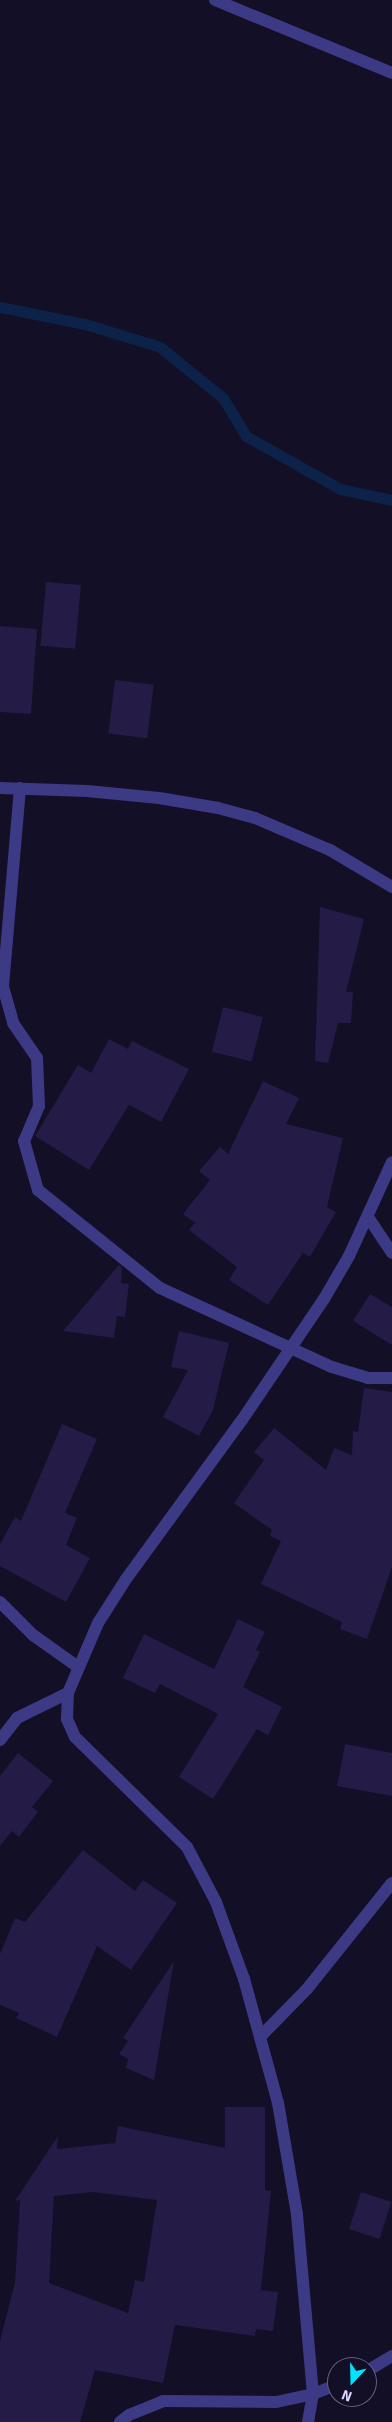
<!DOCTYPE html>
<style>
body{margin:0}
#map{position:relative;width:392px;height:2422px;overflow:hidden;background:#130f26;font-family:Signika,sans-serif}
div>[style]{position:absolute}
.stream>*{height:11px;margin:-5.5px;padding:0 5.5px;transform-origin:5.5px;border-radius:5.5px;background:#0c2248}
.building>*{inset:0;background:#241b47;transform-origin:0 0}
.service>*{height:12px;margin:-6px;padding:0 6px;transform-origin:6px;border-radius:6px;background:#3d3a85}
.minor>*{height:12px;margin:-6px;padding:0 6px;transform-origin:6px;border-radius:6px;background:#3d3a85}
span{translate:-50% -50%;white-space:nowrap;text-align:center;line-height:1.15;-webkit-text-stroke:4px #130f26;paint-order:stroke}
.north{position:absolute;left:327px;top:2357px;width:50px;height:50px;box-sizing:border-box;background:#130f26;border:1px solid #625e7d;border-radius:50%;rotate:201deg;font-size:14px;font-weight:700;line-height:20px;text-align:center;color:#d9d4ff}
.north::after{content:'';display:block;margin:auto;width:18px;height:22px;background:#00e5ff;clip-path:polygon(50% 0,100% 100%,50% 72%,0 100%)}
</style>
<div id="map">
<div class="stream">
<i style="left:0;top:307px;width:87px;rotate:11.3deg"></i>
<i style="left:85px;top:324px;width:78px;rotate:17deg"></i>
<i style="left:160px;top:347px;width:81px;rotate:39deg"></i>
<i style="left:223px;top:398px;width:44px;rotate:58.8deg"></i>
<i style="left:246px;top:436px;width:108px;rotate:29.4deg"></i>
<i style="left:340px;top:489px;width:53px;rotate:11.9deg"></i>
</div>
<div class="building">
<i style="left:46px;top:582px;width:35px;height:64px;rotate:5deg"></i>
<i style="clip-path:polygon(0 626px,37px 629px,31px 714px,0 712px)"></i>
<i style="left:115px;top:680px;width:39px;height:54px;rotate:7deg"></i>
<i style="clip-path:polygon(320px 907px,364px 919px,346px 992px,353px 992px,351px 1023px,338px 1023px,328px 1063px,315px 1061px)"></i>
<i style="left:223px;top:1007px;width:41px;height:46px;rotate:14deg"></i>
<i style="clip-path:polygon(109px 1039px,128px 1049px,132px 1041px,189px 1069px,161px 1122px,129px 1105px,89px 1170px,35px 1136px,78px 1065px,91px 1073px)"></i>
<i style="clip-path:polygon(263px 1081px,299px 1098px,286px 1124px,343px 1138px,327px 1207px,336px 1212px,310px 1257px,303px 1253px,268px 1305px,229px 1280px,237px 1267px,189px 1230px,195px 1223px,183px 1214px,210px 1180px,199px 1171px,220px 1147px,228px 1154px)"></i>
<i style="clip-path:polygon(119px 1265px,122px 1268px,121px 1283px,129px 1284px,125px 1317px,117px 1316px,114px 1338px,63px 1331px)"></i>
<i style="clip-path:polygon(370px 1294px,392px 1307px,392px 1345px,353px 1321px)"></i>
<i style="clip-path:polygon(179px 1331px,229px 1343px,213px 1410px,199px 1436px,163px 1417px,188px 1370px,171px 1367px)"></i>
<i style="clip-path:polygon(364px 1388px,392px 1392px,392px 1567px,367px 1639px,340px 1629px,342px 1622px,261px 1584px,281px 1541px,270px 1536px,272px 1530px,234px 1503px,264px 1460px,254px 1452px,274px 1428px,326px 1470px,334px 1448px,352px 1455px,353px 1431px,358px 1432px)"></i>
<i style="clip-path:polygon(62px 1424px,97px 1439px,65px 1513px,77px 1518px,66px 1545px,90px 1558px,66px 1602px,0 1566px,0 1544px,15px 1517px,21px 1521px)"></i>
<i style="clip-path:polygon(238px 1619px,265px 1632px,256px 1650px,260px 1652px,243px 1687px,282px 1707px,268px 1735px,257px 1729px,213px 1799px,179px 1777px,218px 1714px,160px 1684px,155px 1693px,123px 1678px,144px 1634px,214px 1669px)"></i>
<i style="clip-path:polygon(345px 1744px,392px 1753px,392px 1796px,337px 1786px)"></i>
<i style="clip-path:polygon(18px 1753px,53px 1781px,32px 1807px,38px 1812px,19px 1837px,12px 1831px,0 1846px,0 1776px)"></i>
<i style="clip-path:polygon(83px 1850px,135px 1891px,143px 1880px,177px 1903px,131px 1970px,97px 1946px,57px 2037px,16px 2018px,19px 2013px,0 2005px,0 1954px,15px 1918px,25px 1922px)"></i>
<i style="clip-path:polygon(174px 1961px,163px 2026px,154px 2080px,126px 2068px,128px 2059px,119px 2054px,128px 2041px,123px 2038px)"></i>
<i style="clip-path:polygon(evenodd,225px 2107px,265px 2107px,265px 2190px,271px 2191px,261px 2290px,278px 2292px,273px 2331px,256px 2329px,255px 2336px,175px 2325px,163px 2383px,95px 2370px,80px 2422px,0 2422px,0 2341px,15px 2282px,20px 2200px,15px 2201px,58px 2136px,57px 2149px,115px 2143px,118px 2126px,225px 2148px,225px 2107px,93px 2192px,157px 2200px,144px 2282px,135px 2280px,128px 2313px,49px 2283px,54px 2196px,93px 2192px)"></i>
<i style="left:361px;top:2192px;width:32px;height:39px;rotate:18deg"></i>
</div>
<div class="service">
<i style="left:215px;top:0;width:191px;rotate:22.4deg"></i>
</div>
<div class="minor">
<i style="left:0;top:788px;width:87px;rotate:2deg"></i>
<i style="left:87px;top:791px;width:72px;rotate:5.6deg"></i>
<i style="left:159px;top:798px;width:60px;rotate:9.6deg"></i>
<i style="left:218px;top:808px;width:38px;rotate:15deg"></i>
<i style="left:255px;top:818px;width:82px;rotate:23.1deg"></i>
<i style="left:330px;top:850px;width:72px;rotate:30.8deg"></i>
<i style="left:20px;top:788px;width:200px;rotate:94.9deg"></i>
<i style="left:3px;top:987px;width:37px;rotate:74deg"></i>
<i style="left:13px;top:1023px;width:42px;rotate:55.6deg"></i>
<i style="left:37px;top:1058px;width:48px;rotate:87.6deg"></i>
<i style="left:39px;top:1106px;width:38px;rotate:113deg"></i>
<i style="left:24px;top:1141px;width:51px;rotate:74.1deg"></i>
<i style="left:38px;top:1190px;width:156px;rotate:38.8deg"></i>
<i style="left:160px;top:1288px;width:189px;rotate:24.7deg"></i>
<i style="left:332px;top:1367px;width:38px;rotate:17deg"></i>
<i style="left:368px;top:1378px;width:24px"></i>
<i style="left:368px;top:1217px;width:43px;rotate:56.3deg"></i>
<i style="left:0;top:1602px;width:47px;rotate:45deg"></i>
<i style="left:33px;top:1635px;width:55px;rotate:35.4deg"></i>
<i style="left:0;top:1740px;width:28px;rotate:-52deg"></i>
<i style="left:17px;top:1718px;width:57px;rotate:-26.1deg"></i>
<i style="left:260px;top:2037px;width:67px;rotate:-45.6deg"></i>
<i style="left:307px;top:1989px;width:136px;rotate:-51.3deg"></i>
<i style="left:367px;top:2371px;width:29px;rotate:-31deg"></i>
<i style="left:120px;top:2422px;width:11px;rotate:-38deg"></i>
<i style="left:129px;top:2415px;width:37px;rotate:-22deg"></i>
<i style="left:163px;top:2401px;width:113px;rotate:0.5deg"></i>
<i style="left:276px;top:2402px;width:38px;rotate:-12deg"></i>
<i style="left:313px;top:2394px;width:26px;rotate:-21deg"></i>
<i style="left:308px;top:2422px;width:28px;rotate:-80deg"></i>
<i style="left:313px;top:2394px;width:181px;rotate:-95.1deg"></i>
<i style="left:297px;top:2214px;width:113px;rotate:-99.7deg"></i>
<i style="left:278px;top:2103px;width:129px;rotate:-105.3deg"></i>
<i style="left:244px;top:1979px;width:82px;rotate:-110deg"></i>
<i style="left:216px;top:1902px;width:62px;rotate:-117.8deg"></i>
<i style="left:187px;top:1847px;width:157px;rotate:-135.5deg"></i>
<i style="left:75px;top:1737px;width:20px;rotate:-114deg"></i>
<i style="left:67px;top:1719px;width:26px;rotate:-88deg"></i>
<i style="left:68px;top:1693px;width:76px;rotate:-66.8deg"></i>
<i style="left:98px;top:1623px;width:52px;rotate:-57.5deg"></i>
<i style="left:126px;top:1579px;width:197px;rotate:-53.9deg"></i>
<i style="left:242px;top:1420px;width:146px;rotate:-55.9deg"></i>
<i style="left:324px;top:1299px;width:50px;rotate:-59.8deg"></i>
<i style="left:349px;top:1256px;width:103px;rotate:-65.4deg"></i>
</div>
<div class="north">N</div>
</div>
